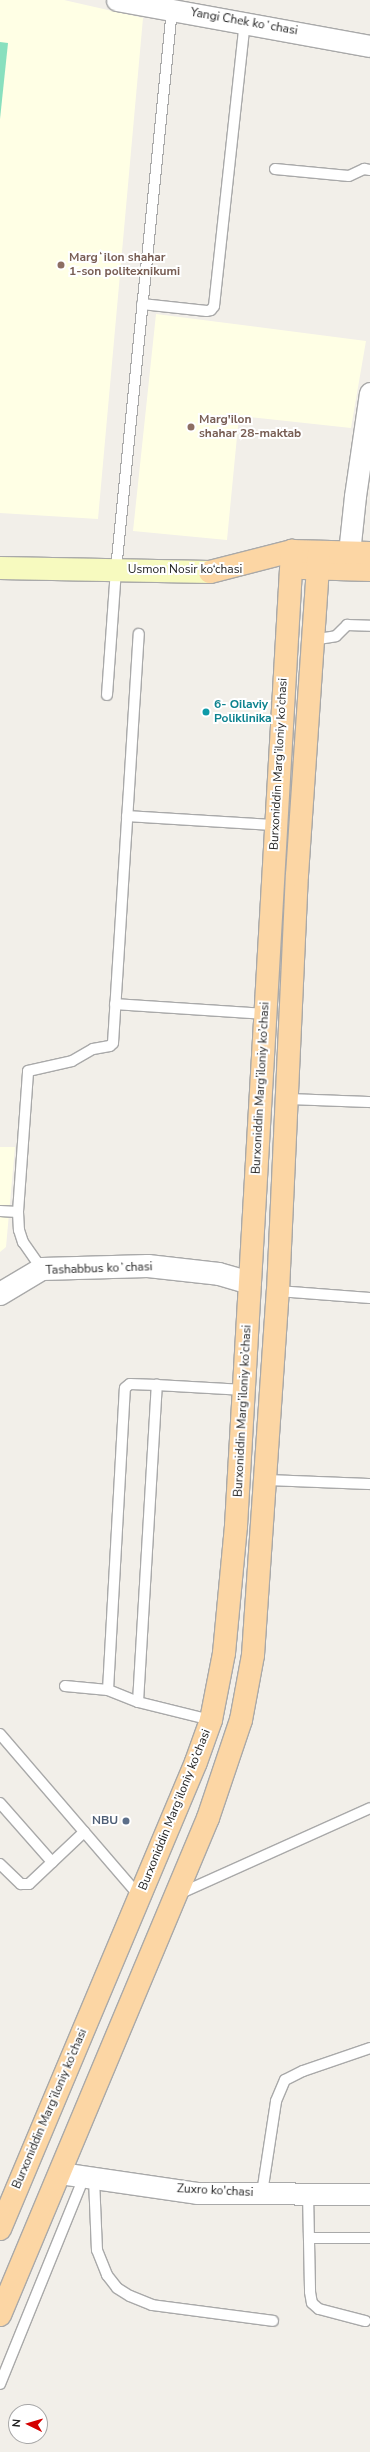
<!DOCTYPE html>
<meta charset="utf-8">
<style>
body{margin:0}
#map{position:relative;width:370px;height:2452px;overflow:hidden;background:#f2efe9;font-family:"Nunito Sans",sans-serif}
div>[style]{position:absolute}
.education>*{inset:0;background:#ffffe5}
.pitch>*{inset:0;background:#88e0be}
.roads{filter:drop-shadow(1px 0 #a9a9a9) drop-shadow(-1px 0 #a9a9a9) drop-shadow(0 1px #a9a9a9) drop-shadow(0 -1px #a9a9a9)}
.service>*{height:10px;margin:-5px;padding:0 5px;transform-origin:5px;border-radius:5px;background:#fff}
.minor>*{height:21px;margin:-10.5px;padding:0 10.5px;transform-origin:10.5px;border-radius:10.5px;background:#fff}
.tertiary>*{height:22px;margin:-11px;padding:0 11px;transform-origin:11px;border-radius:11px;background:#fff}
.secondary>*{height:22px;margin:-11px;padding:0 11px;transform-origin:11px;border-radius:11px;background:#f7fabf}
.primary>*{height:22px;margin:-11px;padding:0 11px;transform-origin:11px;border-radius:11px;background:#fcd6a4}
.dots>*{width:11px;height:11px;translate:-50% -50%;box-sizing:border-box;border:2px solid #fff;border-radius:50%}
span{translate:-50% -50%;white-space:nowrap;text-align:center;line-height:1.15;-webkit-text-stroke:4px #fff;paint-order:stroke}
.street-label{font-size:12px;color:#222}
.education-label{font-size:12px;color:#785e54;font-weight:700}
.left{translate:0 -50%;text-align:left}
.culture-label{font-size:12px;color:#0d838f;font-weight:700}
.service-label{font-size:12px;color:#4e5e75;font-weight:700}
.right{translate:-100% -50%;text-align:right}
.north{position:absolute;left:8px;top:2404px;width:40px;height:40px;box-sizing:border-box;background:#fff;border:1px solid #a7a7a7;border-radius:50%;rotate:275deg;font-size:11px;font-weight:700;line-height:16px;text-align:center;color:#222}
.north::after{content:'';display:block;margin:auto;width:14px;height:18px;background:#d40000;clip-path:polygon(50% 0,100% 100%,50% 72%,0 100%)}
</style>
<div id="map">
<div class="education">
<i style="clip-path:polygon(0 0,64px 0,143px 18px,98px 519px,0 513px)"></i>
<i style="clip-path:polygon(156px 314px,366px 341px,351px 428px,239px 416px,227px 540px,133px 531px)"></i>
<i style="clip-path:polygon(0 1147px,15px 1147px,6px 1247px,0 1252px)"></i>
</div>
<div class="pitch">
<i style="clip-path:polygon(0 42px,8px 43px,0 119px)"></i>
</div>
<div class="roads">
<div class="service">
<i style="left:275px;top:169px;width:74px;rotate:5.4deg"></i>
<i style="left:349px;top:176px;width:17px;rotate:-25deg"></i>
<i style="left:364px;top:169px;width:6px;rotate:9deg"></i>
<i style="left:142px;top:304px;width:65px;rotate:6.1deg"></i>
<i style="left:207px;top:311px;width:4px;rotate:-14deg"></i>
<i style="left:211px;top:310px;width:5px;rotate:-53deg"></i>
<i style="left:214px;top:306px;width:286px;rotate:-83.8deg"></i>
<i style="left:312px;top:640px;width:24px;rotate:-9deg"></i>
<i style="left:336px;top:636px;width:16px;rotate:-45deg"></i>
<i style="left:347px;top:625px;width:23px;rotate:2deg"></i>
<i style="left:107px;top:695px;width:125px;rotate:-85.9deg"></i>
<i style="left:116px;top:570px;width:564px;rotate:-84.3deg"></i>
<i style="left:127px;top:816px;width:149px;rotate:3.5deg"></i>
<i style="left:115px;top:1004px;width:150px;rotate:3.8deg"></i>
<i style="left:287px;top:1099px;width:83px;rotate:2.1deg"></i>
<i style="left:0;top:1211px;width:18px;rotate:3deg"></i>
<i style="left:18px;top:1212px;width:18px;rotate:87deg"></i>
<i style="left:19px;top:1230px;width:13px;rotate:72deg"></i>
<i style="left:23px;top:1242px;width:33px;rotate:55deg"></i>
<i style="left:18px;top:1212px;width:141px;rotate:-85.9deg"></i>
<i style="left:28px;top:1071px;width:45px;rotate:-12.8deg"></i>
<i style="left:72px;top:1061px;width:24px;rotate:-30deg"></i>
<i style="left:93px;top:1049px;width:17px;rotate:-10deg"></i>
<i style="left:110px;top:1046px;width:4px;rotate:-45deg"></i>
<i style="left:113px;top:1043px;width:410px;rotate:-86.4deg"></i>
<i style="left:278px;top:1291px;width:92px;rotate:4.4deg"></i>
<i style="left:266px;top:1480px;width:104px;rotate:2.2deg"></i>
<i style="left:65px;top:1686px;width:43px;rotate:5.3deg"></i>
<i style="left:108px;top:1690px;width:32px;rotate:22deg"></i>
<i style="left:138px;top:1702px;width:75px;rotate:13.9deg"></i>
<i style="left:108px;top:1690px;width:302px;rotate:-86.8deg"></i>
<i style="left:125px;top:1388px;width:6px;rotate:-39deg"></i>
<i style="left:130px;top:1384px;width:27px;rotate:2deg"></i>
<i style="left:138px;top:1702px;width:318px;rotate:-86.6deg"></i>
<i style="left:157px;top:1385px;width:87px;rotate:3.3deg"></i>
<i style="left:0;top:1734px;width:215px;rotate:49.3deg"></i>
<i style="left:0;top:1803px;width:79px;rotate:48.6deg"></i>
<i style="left:0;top:1864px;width:29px;rotate:44deg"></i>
<i style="left:21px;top:1884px;width:8px"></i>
<i style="left:29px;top:1884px;width:76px;rotate:-43.4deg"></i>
<i style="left:179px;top:1894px;width:209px;rotate:-24.2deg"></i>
<i style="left:94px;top:2179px;width:71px;rotate:87.6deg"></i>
<i style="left:97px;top:2250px;width:27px;rotate:68deg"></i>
<i style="left:107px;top:2275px;width:16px;rotate:52deg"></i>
<i style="left:117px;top:2288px;width:15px;rotate:32deg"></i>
<i style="left:130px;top:2296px;width:24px;rotate:22deg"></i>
<i style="left:152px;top:2305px;width:122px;rotate:7.5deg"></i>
<i style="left:262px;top:2193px;width:93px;rotate:-81.3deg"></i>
<i style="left:276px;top:2101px;width:23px;rotate:-67deg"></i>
<i style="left:285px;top:2080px;width:20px;rotate:-27deg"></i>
<i style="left:303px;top:2071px;width:71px;rotate:-18.9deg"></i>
<i style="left:308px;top:2193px;width:99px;rotate:88.8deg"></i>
<i style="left:310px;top:2292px;width:11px;rotate:80deg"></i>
<i style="left:312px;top:2303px;width:9px;rotate:41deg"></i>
<i style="left:319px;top:2309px;width:48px;rotate:14.6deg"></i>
<i style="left:309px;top:2238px;width:61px"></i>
<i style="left:0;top:2384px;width:223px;rotate:-67.9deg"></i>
</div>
<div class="minor">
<i style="left:117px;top:0;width:257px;rotate:10.3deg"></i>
<i style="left:350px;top:569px;width:16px;rotate:-94deg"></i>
<i style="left:349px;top:553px;width:57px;rotate:-84deg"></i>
<i style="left:355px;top:496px;width:104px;rotate:-81.7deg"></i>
<i style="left:60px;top:2173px;width:138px;rotate:8.3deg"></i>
<i style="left:197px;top:2193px;width:173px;rotate:0.3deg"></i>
</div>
<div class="tertiary">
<i style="left:0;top:1294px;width:49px;rotate:-30.8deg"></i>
<i style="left:42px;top:1269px;width:106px;rotate:-1.6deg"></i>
<i style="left:148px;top:1266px;width:71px;rotate:6.4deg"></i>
<i style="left:219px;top:1274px;width:32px;rotate:16deg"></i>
</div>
<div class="secondary">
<i style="left:0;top:568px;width:210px;rotate:1.1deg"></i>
</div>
<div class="primary">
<i style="left:303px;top:568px;width:67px;rotate:1.7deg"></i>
<i style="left:210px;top:572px;width:85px;rotate:-14.4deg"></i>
<i style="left:292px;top:551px;width:78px;rotate:1.5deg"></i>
<i style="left:0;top:2229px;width:506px;rotate:-67.23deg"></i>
<i style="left:196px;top:1762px;width:45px;rotate:-70.3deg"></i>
<i style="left:211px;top:1720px;width:68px;rotate:-79deg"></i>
<i style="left:224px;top:1653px;width:128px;rotate:-84.6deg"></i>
<i style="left:236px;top:1526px;width:977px;rotate:-86.71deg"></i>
<i style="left:0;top:2315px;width:539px;rotate:-67.29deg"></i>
<i style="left:208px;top:1818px;width:103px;rotate:-71.4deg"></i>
<i style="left:241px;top:1720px;width:66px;rotate:-79.5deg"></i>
<i style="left:253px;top:1655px;width:365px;rotate:-86.1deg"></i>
<i style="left:278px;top:1291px;width:416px;rotate:-87.4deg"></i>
<i style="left:297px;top:875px;width:323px;rotate:-86.1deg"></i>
</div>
</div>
<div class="dots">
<i style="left:61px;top:265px;background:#8d6e63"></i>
<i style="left:191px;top:427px;background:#8d6e63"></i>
<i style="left:206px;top:712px;background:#0f9aa8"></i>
<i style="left:126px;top:1821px;background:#5c6f8a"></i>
</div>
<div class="street-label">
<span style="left:244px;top:22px;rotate:10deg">Yangi Chek koʻchasi</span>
<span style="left:185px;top:570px">Usmon Nosir ko‘chasi</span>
<span style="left:279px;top:764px;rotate:-87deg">Burxoniddin Marg’iloniy ko’chasi</span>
<span style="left:261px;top:1088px;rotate:-87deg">Burxoniddin Marg’iloniy ko’chasi</span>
<span style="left:99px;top:1269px;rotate:-2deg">Tashabbus koʻchasi</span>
<span style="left:243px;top:1411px;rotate:-87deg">Burxoniddin Marg’iloniy ko’chasi</span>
<span style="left:175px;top:1810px;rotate:-68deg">Burxoniddin Marg’iloniy ko’chasi</span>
<span style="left:50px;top:2109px;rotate:-67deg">Burxoniddin Marg’iloniy ko’chasi</span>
<span style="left:215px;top:2191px;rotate:3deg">Zuxro ko'chasi</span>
</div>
<div class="education-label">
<span class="left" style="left:69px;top:265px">Margʻilon shahar<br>1-son politexnikumi</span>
<span class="left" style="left:199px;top:427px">Marg'ilon<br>shahar 28-maktab</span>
</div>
<div class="culture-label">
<span class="left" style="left:214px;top:712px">6- Oilaviy<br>Poliklinika</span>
</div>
<div class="service-label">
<span class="right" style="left:118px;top:1821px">NBU</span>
</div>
<div class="north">N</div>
</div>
